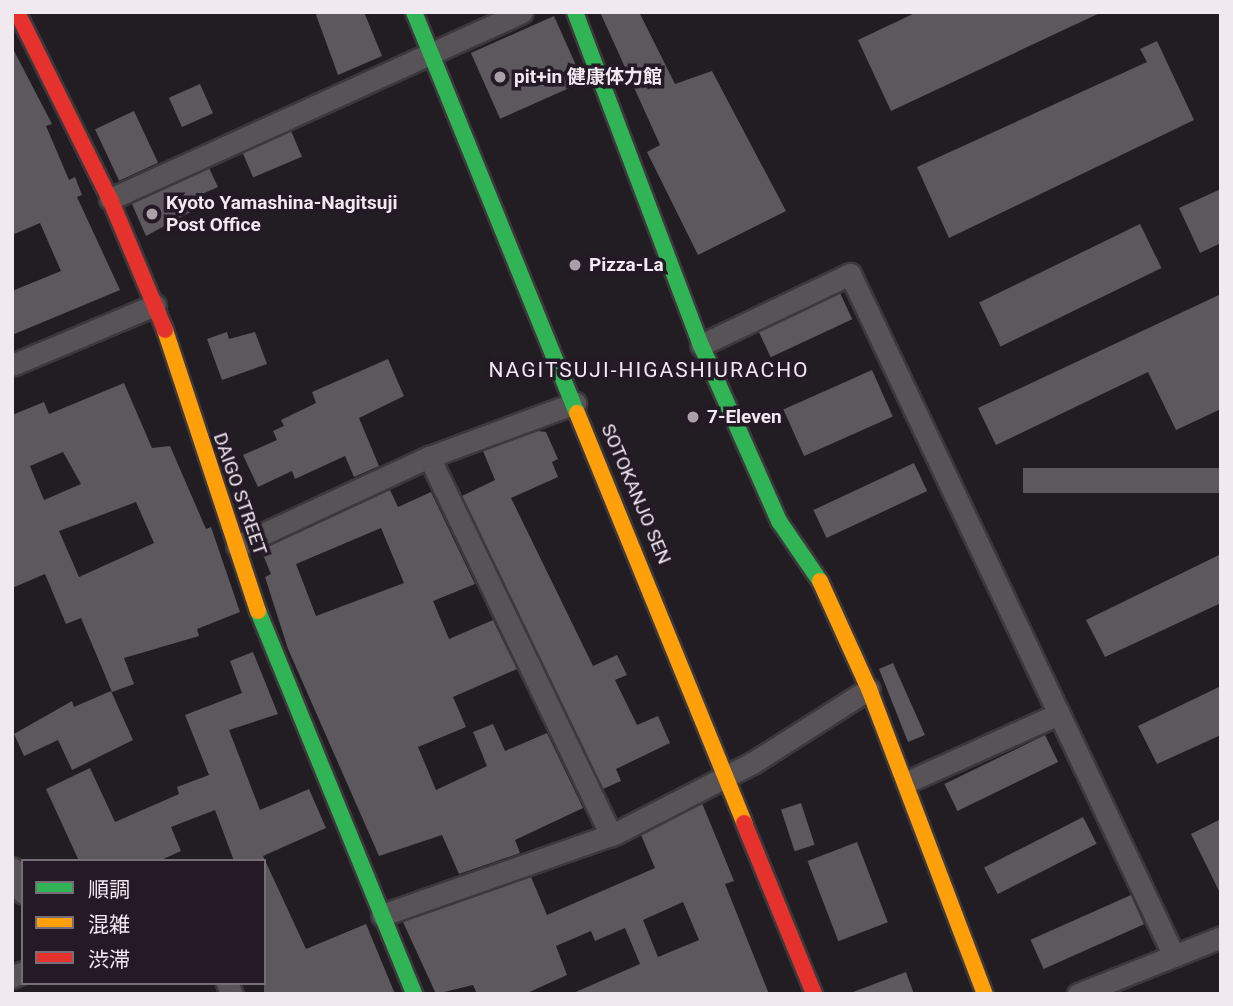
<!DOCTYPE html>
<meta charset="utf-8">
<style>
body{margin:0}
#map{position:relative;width:1233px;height:1006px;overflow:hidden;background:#221d22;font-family:Roboto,"Noto Sans JP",sans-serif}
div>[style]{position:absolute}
.building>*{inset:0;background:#5c585d;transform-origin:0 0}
.roads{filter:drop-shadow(2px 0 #3c383c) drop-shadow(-2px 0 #3c383c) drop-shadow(0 2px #3c383c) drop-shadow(0 -2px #3c383c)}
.street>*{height:21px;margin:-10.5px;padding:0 10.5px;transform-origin:10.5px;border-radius:10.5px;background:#575357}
.fast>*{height:16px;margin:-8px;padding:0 8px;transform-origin:8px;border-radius:8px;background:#30b455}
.slow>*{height:16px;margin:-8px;padding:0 8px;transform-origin:8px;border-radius:8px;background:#ff9f0a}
.jam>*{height:16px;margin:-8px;padding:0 8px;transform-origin:8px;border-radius:8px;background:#e5322d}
.dots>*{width:19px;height:19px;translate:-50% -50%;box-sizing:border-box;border:4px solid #241a25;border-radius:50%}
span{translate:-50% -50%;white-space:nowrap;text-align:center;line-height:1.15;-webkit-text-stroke:7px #241a25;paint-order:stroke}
.poi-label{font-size:19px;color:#f0e9f0;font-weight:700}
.left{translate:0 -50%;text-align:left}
.street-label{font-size:19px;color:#f0e9f0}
.neighbourhood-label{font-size:21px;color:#f0e9f0;letter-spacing:2px}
.frame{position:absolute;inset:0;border:14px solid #f0e9f0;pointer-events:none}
.legend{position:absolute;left:21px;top:859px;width:245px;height:126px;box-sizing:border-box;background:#241a25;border:2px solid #766d76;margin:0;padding:9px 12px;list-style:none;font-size:21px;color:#f0e9f0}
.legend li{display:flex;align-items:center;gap:14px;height:35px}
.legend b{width:35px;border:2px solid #766d76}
</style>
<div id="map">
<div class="building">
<i style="clip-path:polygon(315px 12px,364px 12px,382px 56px,338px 75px)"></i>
<i style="clip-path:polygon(600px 12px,639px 12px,675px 84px,712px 71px,786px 211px,698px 255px,647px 152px,660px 145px)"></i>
<i style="clip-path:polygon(917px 12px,1102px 12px,891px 111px,858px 40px)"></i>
<i style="left:554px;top:16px;width:72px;height:91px;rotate:66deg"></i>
<i style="clip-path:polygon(1157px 41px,1194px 120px,949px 238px,917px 167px,1147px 62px,1140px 49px)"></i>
<i style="clip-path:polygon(12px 47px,52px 124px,46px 126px,69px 180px,75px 177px,82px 195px,77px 197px,120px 290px,12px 335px,12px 291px,61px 271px,40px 223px,12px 235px)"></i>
<i style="left:200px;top:84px;width:32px;height:34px;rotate:66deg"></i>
<i style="left:134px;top:111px;width:57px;height:43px;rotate:65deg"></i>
<i style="left:291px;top:131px;width:28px;height:53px;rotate:67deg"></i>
<i style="clip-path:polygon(209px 168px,218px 187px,202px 194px,207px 203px,146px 236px,132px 204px)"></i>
<i style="clip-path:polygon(1221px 189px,1221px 243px,1200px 253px,1179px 208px)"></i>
<i style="left:1140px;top:224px;width:49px;height:179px;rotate:64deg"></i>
<i style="left:840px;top:293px;width:29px;height:90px;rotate:65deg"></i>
<i style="clip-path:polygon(1221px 294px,1221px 409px,1176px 430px,1148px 372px,996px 445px,978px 408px)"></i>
<i style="clip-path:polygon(227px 332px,229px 339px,255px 332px,267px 364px,222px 380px,207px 339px)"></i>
<i style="clip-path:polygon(388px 359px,404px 396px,359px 418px,379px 466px,354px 477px,345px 456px,295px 479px,292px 471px,258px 487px,243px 455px,277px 440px,273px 431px,284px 426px,281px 420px,316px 403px,312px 392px)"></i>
<i style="left:872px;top:370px;width:51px;height:97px;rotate:66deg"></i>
<i style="clip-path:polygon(evenodd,124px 383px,152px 448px,170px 446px,206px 529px,211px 527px,240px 612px,197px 629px,199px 636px,124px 658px,134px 684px,112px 692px,81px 618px,66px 624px,45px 574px,12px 588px,12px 415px,44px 402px,49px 414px,124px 383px,63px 452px,81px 484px,44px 500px,30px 466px,63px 452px,124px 383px,136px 502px,154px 543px,79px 577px,59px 531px,136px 502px)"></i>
<i style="clip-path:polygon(538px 431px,546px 432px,558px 459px,552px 462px,558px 477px,511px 498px,593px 666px,617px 655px,627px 675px,615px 680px,637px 725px,658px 716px,670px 743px,616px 769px,621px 781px,603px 789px,462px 496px,495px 480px,483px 451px)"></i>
<i style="left:914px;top:463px;width:31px;height:111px;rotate:65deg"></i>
<i style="left:1221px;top:468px;width:25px;height:198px;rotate:90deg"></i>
<i style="clip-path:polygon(evenodd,390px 490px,398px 507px,431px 492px,475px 584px,433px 601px,449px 639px,493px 620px,517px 669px,453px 697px,466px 727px,418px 747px,436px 790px,487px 766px,473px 732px,493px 724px,505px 751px,547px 733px,583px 808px,515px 840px,520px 853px,459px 874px,442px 835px,379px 856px,288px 649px,265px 577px,271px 574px,261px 550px,390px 490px,381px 528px,404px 583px,316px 616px,296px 564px,381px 528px)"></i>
<i style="clip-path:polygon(1221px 554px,1221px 603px,1105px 657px,1086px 620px)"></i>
<i style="clip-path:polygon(253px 652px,278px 714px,229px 730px,260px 810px,309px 789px,326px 828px,263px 856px,306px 949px,366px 924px,395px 994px,264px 994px,264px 861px,234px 861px,215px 810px,171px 827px,181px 851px,159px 861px,79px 861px,46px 789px,90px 768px,115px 822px,179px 794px,177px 787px,209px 775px,185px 715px,242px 693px,230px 661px)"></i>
<i style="clip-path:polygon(893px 663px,925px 735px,908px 742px,879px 669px)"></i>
<i style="clip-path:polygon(1221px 686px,1221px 735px,1157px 764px,1138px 726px)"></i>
<i style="clip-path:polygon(111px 691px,133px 740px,72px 770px,58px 740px,24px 756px,14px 734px,72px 701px,74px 707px)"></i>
<i style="left:1045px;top:735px;width:30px;height:112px;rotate:64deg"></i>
<i style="clip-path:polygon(evenodd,702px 803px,734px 881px,725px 884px,769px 994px,571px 994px,640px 964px,625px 928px,595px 941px,591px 931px,556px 946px,567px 975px,525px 994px,477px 994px,473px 985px,436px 994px,403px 922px,531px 877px,547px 915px,655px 868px,641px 835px,702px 803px,683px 902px,699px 940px,658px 957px,643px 920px,683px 902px)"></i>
<i style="left:801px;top:803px;width:44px;height:21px;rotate:72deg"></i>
<i style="left:1083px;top:817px;width:30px;height:111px;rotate:63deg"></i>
<i style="clip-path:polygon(1221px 819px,1221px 895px,1191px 834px)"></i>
<i style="left:857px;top:842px;width:86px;height:53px;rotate:69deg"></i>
<i style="left:1131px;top:895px;width:32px;height:110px;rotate:66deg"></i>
<i style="clip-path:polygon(906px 972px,914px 994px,854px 994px,853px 992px)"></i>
</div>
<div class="roads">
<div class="street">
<i style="left:110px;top:199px;width:452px;rotate:-24.4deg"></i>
<i style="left:701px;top:345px;width:165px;rotate:-25.5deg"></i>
<i style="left:850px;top:274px;width:755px;rotate:64.59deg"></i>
<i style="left:12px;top:365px;width:155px;rotate:-22.8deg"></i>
<i style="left:429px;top:457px;width:420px;rotate:64.3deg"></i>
<i style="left:237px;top:546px;width:212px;rotate:-24.9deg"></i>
<i style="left:429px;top:457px;width:156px;rotate:-20.3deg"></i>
<i style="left:907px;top:782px;width:163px;rotate:-24.2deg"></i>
<i style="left:12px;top:868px;width:27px;rotate:66deg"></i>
<i style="left:382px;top:915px;width:248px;rotate:-19.3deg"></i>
<i style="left:616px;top:833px;width:155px;rotate:-27.2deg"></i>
<i style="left:754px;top:762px;width:136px;rotate:-32.4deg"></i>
<i style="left:12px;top:977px;width:12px;rotate:-24deg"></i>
<i style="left:227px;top:983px;width:12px;rotate:66deg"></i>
<i style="left:1078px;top:994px;width:154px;rotate:-21.7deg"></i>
</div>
<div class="fast">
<i style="left:414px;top:12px;width:433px;rotate:67.9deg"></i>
<i style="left:575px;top:12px;width:356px;rotate:69.3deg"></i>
<i style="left:701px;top:345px;width:193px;rotate:66.1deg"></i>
<i style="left:779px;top:521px;width:73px;rotate:55.7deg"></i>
<i style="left:258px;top:611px;width:414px;rotate:67.8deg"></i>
</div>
<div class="slow">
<i style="left:165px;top:330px;width:296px;rotate:71.7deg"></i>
<i style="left:577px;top:413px;width:443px;rotate:67.8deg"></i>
<i style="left:820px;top:581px;width:119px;rotate:65.6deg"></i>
<i style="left:869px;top:689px;width:326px;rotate:69.2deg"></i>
</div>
<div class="jam">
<i style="left:17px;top:12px;width:209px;rotate:63.6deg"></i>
<i style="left:110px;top:199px;width:142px;rotate:67.2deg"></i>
<i style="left:744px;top:823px;width:185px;rotate:67.7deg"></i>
</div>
</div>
<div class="dots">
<i style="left:500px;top:77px;background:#a8a2a8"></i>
<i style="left:152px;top:214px;background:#a8a2a8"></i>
<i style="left:575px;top:265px;background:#a8a2a8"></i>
<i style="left:693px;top:417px;background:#a8a2a8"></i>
</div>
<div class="poi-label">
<span class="left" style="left:514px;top:77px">pit+in 健康体力館</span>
<span class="left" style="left:166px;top:214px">Kyoto Yamashina-Nagitsuji<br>Post Office</span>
<span class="left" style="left:589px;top:265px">Pizza-La</span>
<span class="left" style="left:707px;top:417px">7-Eleven</span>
</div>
<div class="street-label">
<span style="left:240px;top:494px;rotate:71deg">DAIGO STREET</span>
<span style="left:636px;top:494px;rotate:67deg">SOTOKANJO SEN</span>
</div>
<div class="neighbourhood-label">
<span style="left:649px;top:370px">NAGITSUJI-HIGASHIURACHO</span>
</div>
<div class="frame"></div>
<ul class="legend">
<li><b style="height:9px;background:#30b455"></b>順調</li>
<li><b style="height:9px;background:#ff9f0a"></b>混雑</li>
<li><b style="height:9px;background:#e5322d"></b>渋滞</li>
</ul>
</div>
